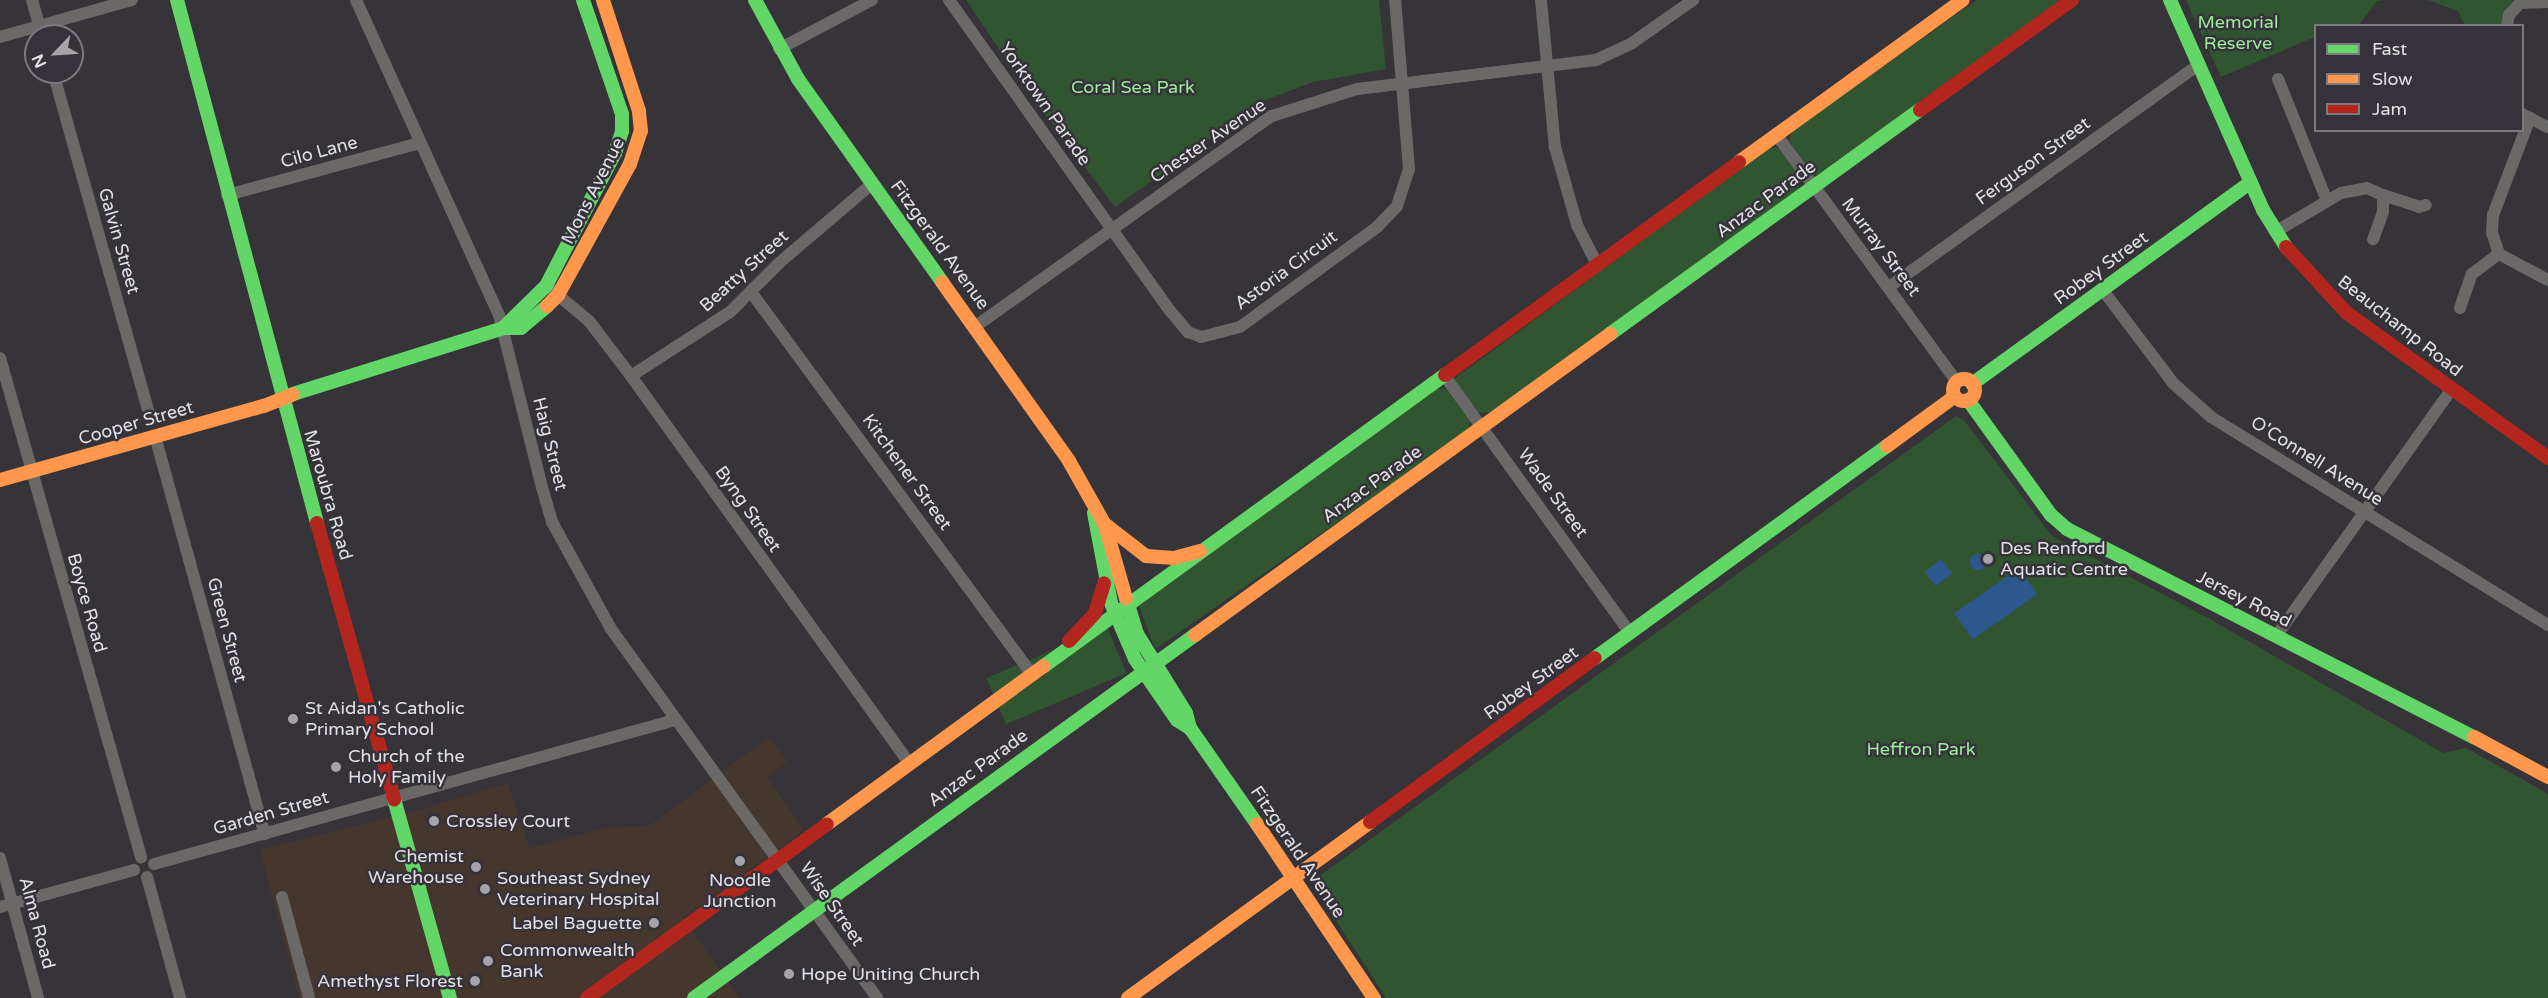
<!DOCTYPE html>
<style>
body{margin:0}
#map{position:relative;width:2548px;height:998px;overflow:hidden;background:#363438;font-family:"Varela Round",sans-serif}
div>[style]{position:absolute}
.commercial>*{inset:0;background:#45372e}
.green>*{inset:0;background:#315530;transform-origin:0 0}
.water>*{inset:0;background:#2d578d;transform-origin:0 0}
.round{border-radius:50%}
.street>*{height:12px;margin:-6px;padding:0 6px;transform-origin:6px;border-radius:6px;background:#6b6968}
.fast>*{height:14px;margin:-7px;padding:0 7px;transform-origin:7px;border-radius:7px;background:#63d668}
.slow>*{height:14px;margin:-7px;padding:0 7px;transform-origin:7px;border-radius:7px;background:#ff974d}
.slow>.ring{margin:-7px;padding:0;box-sizing:content-box;background:none;border:14px solid #ff974d;border-radius:50%}
.jam>*{height:14px;margin:-7px;padding:0 7px;transform-origin:7px;border-radius:7px;background:#b3261e}
.dots>*{width:16px;height:16px;translate:-50% -50%;box-sizing:border-box;border:3px solid #35323a;border-radius:50%}
span{translate:-50% -50%;white-space:nowrap;text-align:center;line-height:1.15;-webkit-text-stroke:5px #35323a;paint-order:stroke}
.park-label{font-size:18px;color:#9dee9b}
.street-label{font-size:18px;color:#e3e1e6}
.poi-label{font-size:18px;color:#e3e1e6}
.left{translate:0 -50%;text-align:left}
.right{translate:-100% -50%;text-align:right}
.legend{position:absolute;left:2314px;top:24px;width:210px;height:108px;box-sizing:border-box;background:#35323a;border:2px solid #7b787f;margin:0;padding:8px 10px;list-style:none;font-size:18px;color:#e3e1e6}
.legend li{display:flex;align-items:center;gap:12px;height:30px}
.legend b{width:30px;border:2px solid #7b787f}
.north{position:absolute;left:24px;top:24px;width:60px;height:60px;box-sizing:border-box;background:#35323a;border:2px solid #7b787f;border-radius:50%;rotate:245deg;font-size:16px;font-weight:700;line-height:24px;text-align:center;color:#e3e1e6}
.north::after{content:'';display:block;margin:auto;width:21px;height:27px;background:#a6a4a9;clip-path:polygon(50% 0,100% 100%,50% 72%,0 100%)}
</style>
<div id="map">
<div class="commercial">
<i style="clip-path:polygon(769px 737px,787px 762px,767px 777px,804px 830px,683px 918px,740px 998px,299px 998px,260px 850px,422px 809px,508px 783px,529px 848px,606px 828px,649px 826px)"></i>
</div>
<div class="green">
<i style="clip-path:polygon(966px 0,1379px 0,1386px 69px,1313px 82px,1265px 100px,1115px 207px,1025px 88px)"></i>
<i style="clip-path:polygon(1977px 0,2062px 0,1817px 175px,1812px 174px,1789px 141px,1792px 130px)"></i>
<i style="clip-path:polygon(2186px 0,2384px 0,2377px 1px,2359px 25px,2316px 26px,2315px 37px,2221px 77px)"></i>
<i style="clip-path:polygon(2428px 0,2517px 0,2507px 25px,2465px 26px,2458px 11px)"></i>
<i style="clip-path:polygon(1777px 147px,1799px 173px,1799px 190px,1492px 412px,1479px 413px,1454px 379px,1768px 148px)"></i>
<i style="clip-path:polygon(1436px 389px,1446px 389px,1470px 421px,1468px 431px,1157px 648px,1154px 646px,1139px 606px)"></i>
<i style="clip-path:polygon(1956px 416px,1964px 420px,2052px 536px,2208px 618px,2443px 753px,2466px 748px,2545px 792px,2548px 796px,2548px 998px,1386px 998px,1315px 888px,1318px 877px)"></i>
<i style="left:1107px;top:627px;width:50px;height:131px;rotate:67deg"></i>
</div>
<div class="water">
<i class="round" style="left:1970px;top:554px;width:16px;height:16px"></i>
<i style="left:1941px;top:559px;width:18px;height:21px;rotate:52deg"></i>
<i style="left:2019px;top:568px;width:32px;height:79px;rotate:55deg"></i>
</div>
<div class="street">
<i style="left:32px;top:0;width:37px;rotate:74deg"></i>
<i style="left:356px;top:0;width:346px;rotate:65.6deg"></i>
<i style="left:499px;top:315px;width:177px;rotate:76deg"></i>
<i style="left:542px;top:487px;width:36px;rotate:74deg"></i>
<i style="left:552px;top:522px;width:33px;rotate:61deg"></i>
<i style="left:568px;top:551px;width:89px;rotate:61.1deg"></i>
<i style="left:611px;top:629px;width:455px;rotate:54.2deg"></i>
<i style="left:949px;top:0;width:377px;rotate:54.6deg"></i>
<i style="left:1167px;top:307px;width:33px;rotate:50deg"></i>
<i style="left:1188px;top:332px;width:14px;rotate:21deg"></i>
<i style="left:1201px;top:337px;width:40px;rotate:-14.4deg"></i>
<i style="left:1240px;top:327px;width:170px;rotate:-36.1deg"></i>
<i style="left:1377px;top:227px;width:29px;rotate:-46deg"></i>
<i style="left:1397px;top:206px;width:39px;rotate:-72deg"></i>
<i style="left:1409px;top:169px;width:170px;rotate:-94.7deg"></i>
<i style="left:1541px;top:0;width:148px;rotate:84.6deg"></i>
<i style="left:1555px;top:147px;width:81px;rotate:74.2deg"></i>
<i style="left:1577px;top:225px;width:46px;rotate:62.9deg"></i>
<i style="left:2507px;top:26px;width:11px;rotate:-80deg"></i>
<i style="left:2509px;top:15px;width:16px;rotate:-47deg"></i>
<i style="left:2520px;top:3px;width:28px;rotate:-2deg"></i>
<i style="left:0;top:37px;width:137px;rotate:-15.7deg"></i>
<i style="left:779px;top:49px;width:105px;rotate:-27.8deg"></i>
<i style="left:53px;top:72px;width:362px;rotate:74.3deg"></i>
<i style="left:2278px;top:79px;width:131px;rotate:68.1deg"></i>
<i style="left:2522px;top:114px;width:29px;rotate:27deg"></i>
<i style="left:1776px;top:134px;width:307px;rotate:53.9deg"></i>
<i style="left:227px;top:195px;width:200px;rotate:-15.1deg"></i>
<i style="left:2383px;top:195px;width:38px;rotate:18deg"></i>
<i style="left:2419px;top:207px;width:7px;rotate:-16deg"></i>
<i style="left:2275px;top:232px;width:77px;rotate:-30.6deg"></i>
<i style="left:2341px;top:193px;width:26px;rotate:-11deg"></i>
<i style="left:2367px;top:188px;width:17px;rotate:24deg"></i>
<i style="left:2383px;top:195px;width:17px;rotate:90deg"></i>
<i style="left:2383px;top:212px;width:29px;rotate:110deg"></i>
<i style="left:2499px;top:254px;width:22px;rotate:-108deg"></i>
<i style="left:2492px;top:233px;width:18px;rotate:-87deg"></i>
<i style="left:2493px;top:215px;width:104px;rotate:-69.1deg"></i>
<i style="left:2499px;top:254px;width:55px;rotate:28deg"></i>
<i style="left:1889px;top:287px;width:380px;rotate:-35.7deg"></i>
<i style="left:2102px;top:289px;width:118px;rotate:52.9deg"></i>
<i style="left:2173px;top:383px;width:51px;rotate:41.8deg"></i>
<i style="left:2211px;top:417px;width:396px;rotate:31.7deg"></i>
<i style="left:552px;top:290px;width:48px;rotate:40deg"></i>
<i style="left:589px;top:321px;width:69px;rotate:52.6deg"></i>
<i style="left:631px;top:376px;width:477px;rotate:54.3deg"></i>
<i style="left:751px;top:292px;width:474px;rotate:53.7deg"></i>
<i style="left:2460px;top:308px;width:36px;rotate:-71deg"></i>
<i style="left:2472px;top:274px;width:34px;rotate:-37deg"></i>
<i style="left:976px;top:326px;width:363px;rotate:-35.4deg"></i>
<i style="left:1272px;top:116px;width:89px;rotate:-17.6deg"></i>
<i style="left:1357px;top:89px;width:241px;rotate:-6.9deg"></i>
<i style="left:1596px;top:60px;width:40px;rotate:-25deg"></i>
<i style="left:1632px;top:43px;width:75px;rotate:-35.2deg"></i>
<i style="left:0;top:358px;width:519px;rotate:74.22deg"></i>
<i style="left:1444px;top:375px;width:318px;rotate:54.2deg"></i>
<i style="left:631px;top:376px;width:118px;rotate:-32.9deg"></i>
<i style="left:730px;top:312px;width:69px;rotate:-45deg"></i>
<i style="left:779px;top:263px;width:123px;rotate:-40.4deg"></i>
<i style="left:155px;top:436px;width:413px;rotate:74.6deg"></i>
<i style="left:2277px;top:635px;width:302px;rotate:-54.6deg"></i>
<i style="left:0;top:858px;width:145px;rotate:74.8deg"></i>
<i style="left:154px;top:864px;width:541px;rotate:-15.45deg"></i>
<i style="left:147px;top:877px;width:125px;rotate:74.7deg"></i>
<i style="left:282px;top:897px;width:105px;rotate:75deg"></i>
<i style="left:0;top:907px;width:139px;rotate:-15.4deg"></i>
</div>
<div class="fast">
<i style="left:177px;top:0;width:541px;rotate:75.01deg"></i>
<i style="left:755px;top:0;width:90px;rotate:61.4deg"></i>
<i style="left:798px;top:79px;width:249px;rotate:54.6deg"></i>
<i style="left:2170px;top:0;width:230px;rotate:66.1deg"></i>
<i style="left:2263px;top:210px;width:44px;rotate:58.1deg"></i>
<i style="left:503px;top:328px;width:60px;rotate:-44.3deg"></i>
<i style="left:546px;top:286px;width:150px;rotate:-62.6deg"></i>
<i style="left:615px;top:153px;width:23px;rotate:-72deg"></i>
<i style="left:622px;top:131px;width:17px;rotate:-90deg"></i>
<i style="left:622px;top:114px;width:120px;rotate:-108.9deg"></i>
<i style="left:1610px;top:334px;width:382px;rotate:-35.9deg"></i>
<i style="left:1972px;top:384px;width:344px;rotate:-35.9deg"></i>
<i style="left:293px;top:394px;width:220px;rotate:-17.4deg"></i>
<i style="left:503px;top:328px;width:18px"></i>
<i style="left:521px;top:328px;width:34px;rotate:-40deg"></i>
<i style="left:1968px;top:400px;width:142px;rotate:54.2deg"></i>
<i style="left:2051px;top:515px;width:21px;rotate:41deg"></i>
<i style="left:2067px;top:529px;width:457px;rotate:27.1deg"></i>
<i style="left:1094px;top:513px;width:92px;rotate:79.3deg"></i>
<i style="left:1111px;top:603px;width:61px;rotate:66.8deg"></i>
<i style="left:1135px;top:659px;width:74px;rotate:55.5deg"></i>
<i style="left:1177px;top:720px;width:15px;rotate:32deg"></i>
<i style="left:1190px;top:728px;width:117px;rotate:55.1deg"></i>
<i style="left:1126px;top:598px;width:38px;rotate:73deg"></i>
<i style="left:1137px;top:634px;width:93px;rotate:58.2deg"></i>
<i style="left:1186px;top:713px;width:16px;rotate:75deg"></i>
<i style="left:1595px;top:658px;width:361px;rotate:-36deg"></i>
<i style="left:1044px;top:666px;width:495px;rotate:-36deg"></i>
<i style="left:394px;top:799px;width:207px;rotate:74.3deg"></i>
<i style="left:694px;top:998px;width:619px;rotate:-35.93deg"></i>
</div>
<div class="slow">
<i style="left:1739px;top:162px;width:276px;rotate:-35.9deg"></i>
<i style="left:942px;top:282px;width:219px;rotate:54.6deg"></i>
<i style="left:1069px;top:461px;width:73px;rotate:60.6deg"></i>
<i style="left:1105px;top:525px;width:76px;rotate:74deg"></i>
<i style="left:547px;top:306px;width:16px;rotate:-45deg"></i>
<i style="left:558px;top:295px;width:149px;rotate:-61.2deg"></i>
<i style="left:630px;top:164px;width:35px;rotate:-72deg"></i>
<i style="left:641px;top:131px;width:20px;rotate:-96deg"></i>
<i style="left:639px;top:111px;width:117px;rotate:-108deg"></i>
<i class="ring" style="left:1953px;top:379px;width:8px;height:8px"></i>
<i style="left:1887px;top:446px;width:84px;rotate:-36.3deg"></i>
<i style="left:0;top:480px;width:274px;rotate:-15.7deg"></i>
<i style="left:264px;top:406px;width:31px;rotate:-22deg"></i>
<i style="left:1106px;top:525px;width:51px;rotate:37.8deg"></i>
<i style="left:1146px;top:556px;width:28px;rotate:4deg"></i>
<i style="left:1174px;top:558px;width:27px;rotate:-15deg"></i>
<i style="left:1195px;top:635px;width:513px;rotate:-35.95deg"></i>
<i style="left:2474px;top:737px;width:84px;rotate:28.4deg"></i>
<i style="left:827px;top:824px;width:268px;rotate:-36.1deg"></i>
<i style="left:1257px;top:824px;width:210px;rotate:56.1deg"></i>
<i style="left:1128px;top:998px;width:299px;rotate:-36deg"></i>
</div>
<div class="jam">
<i style="left:1920px;top:110px;width:188px;rotate:-35.9deg"></i>
<i style="left:2286px;top:247px;width:90px;rotate:47.3deg"></i>
<i style="left:2347px;top:313px;width:248px;rotate:35.8deg"></i>
<i style="left:1445px;top:375px;width:363px;rotate:-35.9deg"></i>
<i style="left:317px;top:523px;width:287px;rotate:74.4deg"></i>
<i style="left:1069px;top:641px;width:38px;rotate:-47deg"></i>
<i style="left:1095px;top:613px;width:31px;rotate:-73deg"></i>
<i style="left:1370px;top:822px;width:278px;rotate:-36.1deg"></i>
<i style="left:587px;top:998px;width:296px;rotate:-35.9deg"></i>
</div>
<div class="dots">
<i style="left:1988px;top:559px;background:#a6a4a9"></i>
<i style="left:293px;top:719px;background:#a6a4a9"></i>
<i style="left:336px;top:767px;background:#a6a4a9"></i>
<i style="left:434px;top:821px;background:#a6a4a9"></i>
<i style="left:740px;top:861px;background:#a6a4a9"></i>
<i style="left:476px;top:867px;background:#a6a4a9"></i>
<i style="left:485px;top:889px;background:#a6a4a9"></i>
<i style="left:654px;top:923px;background:#a6a4a9"></i>
<i style="left:488px;top:961px;background:#a6a4a9"></i>
<i style="left:789px;top:974px;background:#a6a4a9"></i>
<i style="left:475px;top:981px;background:#a6a4a9"></i>
</div>
<div class="park-label">
<span style="left:2238px;top:33px">Memorial<br>Reserve</span>
<span style="left:1133px;top:87px">Coral Sea Park</span>
<span style="left:1921px;top:749px">Heffron Park</span>
</div>
<div class="street-label">
<span style="left:1045px;top:104px;rotate:55deg">Yorktown Parade</span>
<span style="left:1208px;top:141px;rotate:-34deg">Chester Avenue</span>
<span style="left:319px;top:152px;rotate:-15deg">Cilo Lane</span>
<span style="left:2033px;top:161px;rotate:-36deg">Ferguson Street</span>
<span style="left:593px;top:191px;rotate:-63deg">Mons Avenue</span>
<span style="left:1766px;top:199px;rotate:-36deg">Anzac Parade</span>
<span style="left:119px;top:241px;rotate:74deg">Galvin Street</span>
<span style="left:940px;top:245px;rotate:54deg">Fitzgerald Avenue</span>
<span style="left:1881px;top:247px;rotate:53deg">Murray Street</span>
<span style="left:2101px;top:268px;rotate:-36deg">Robey Street</span>
<span style="left:1286px;top:270px;rotate:-36deg">Astoria Circuit</span>
<span style="left:744px;top:271px;rotate:-42deg">Beatty Street</span>
<span style="left:2400px;top:326px;rotate:38deg">Beauchamp Road</span>
<span style="left:136px;top:423px;rotate:-16deg">Cooper Street</span>
<span style="left:550px;top:444px;rotate:76deg">Haig Street</span>
<span style="left:2317px;top:461px;rotate:32deg">O'Connell Avenue</span>
<span style="left:907px;top:472px;rotate:54deg">Kitchener Street</span>
<span style="left:1372px;top:484px;rotate:-36deg">Anzac Parade</span>
<span style="left:1553px;top:493px;rotate:54deg">Wade Street</span>
<span style="left:328px;top:495px;rotate:74deg">Maroubra Road</span>
<span style="left:748px;top:509px;rotate:55deg">Byng Street</span>
<span style="left:2244px;top:599px;rotate:27deg">Jersey Road</span>
<span style="left:87px;top:603px;rotate:74deg">Boyce Road</span>
<span style="left:227px;top:630px;rotate:75deg">Green Street</span>
<span style="left:1531px;top:683px;rotate:-36deg">Robey Street</span>
<span style="left:978px;top:768px;rotate:-36deg">Anzac Parade</span>
<span style="left:271px;top:813px;rotate:-16deg">Garden Street</span>
<span style="left:1298px;top:852px;rotate:56deg">Fitzgerald Avenue</span>
<span style="left:832px;top:904px;rotate:55deg">Wise Street</span>
<span style="left:37px;top:923px;rotate:75deg">Alma Road</span>
</div>
<div class="poi-label">
<span class="left" style="left:2000px;top:559px">Des Renford<br>Aquatic Centre</span>
<span class="left" style="left:305px;top:719px">St Aidan's Catholic<br>Primary School</span>
<span class="left" style="left:348px;top:767px">Church of the<br>Holy Family</span>
<span class="left" style="left:446px;top:821px">Crossley Court</span>
<span class="right" style="left:464px;top:867px">Chemist<br>Warehouse</span>
<span class="left" style="left:497px;top:889px">Southeast Sydney<br>Veterinary Hospital</span>
<span style="left:740px;top:891px">Noodle<br>Junction</span>
<span class="right" style="left:642px;top:923px">Label Baguette</span>
<span class="left" style="left:500px;top:961px">Commonwealth<br>Bank</span>
<span class="left" style="left:801px;top:974px">Hope Uniting Church</span>
<span class="right" style="left:463px;top:981px">Amethyst Florest</span>
</div>
<ul class="legend">
<li><b style="height:8px;background:#63d668"></b>Fast</li>
<li><b style="height:8px;background:#ff974d"></b>Slow</li>
<li><b style="height:8px;background:#b3261e"></b>Jam</li>
</ul>
<div class="north">N</div>
</div>
